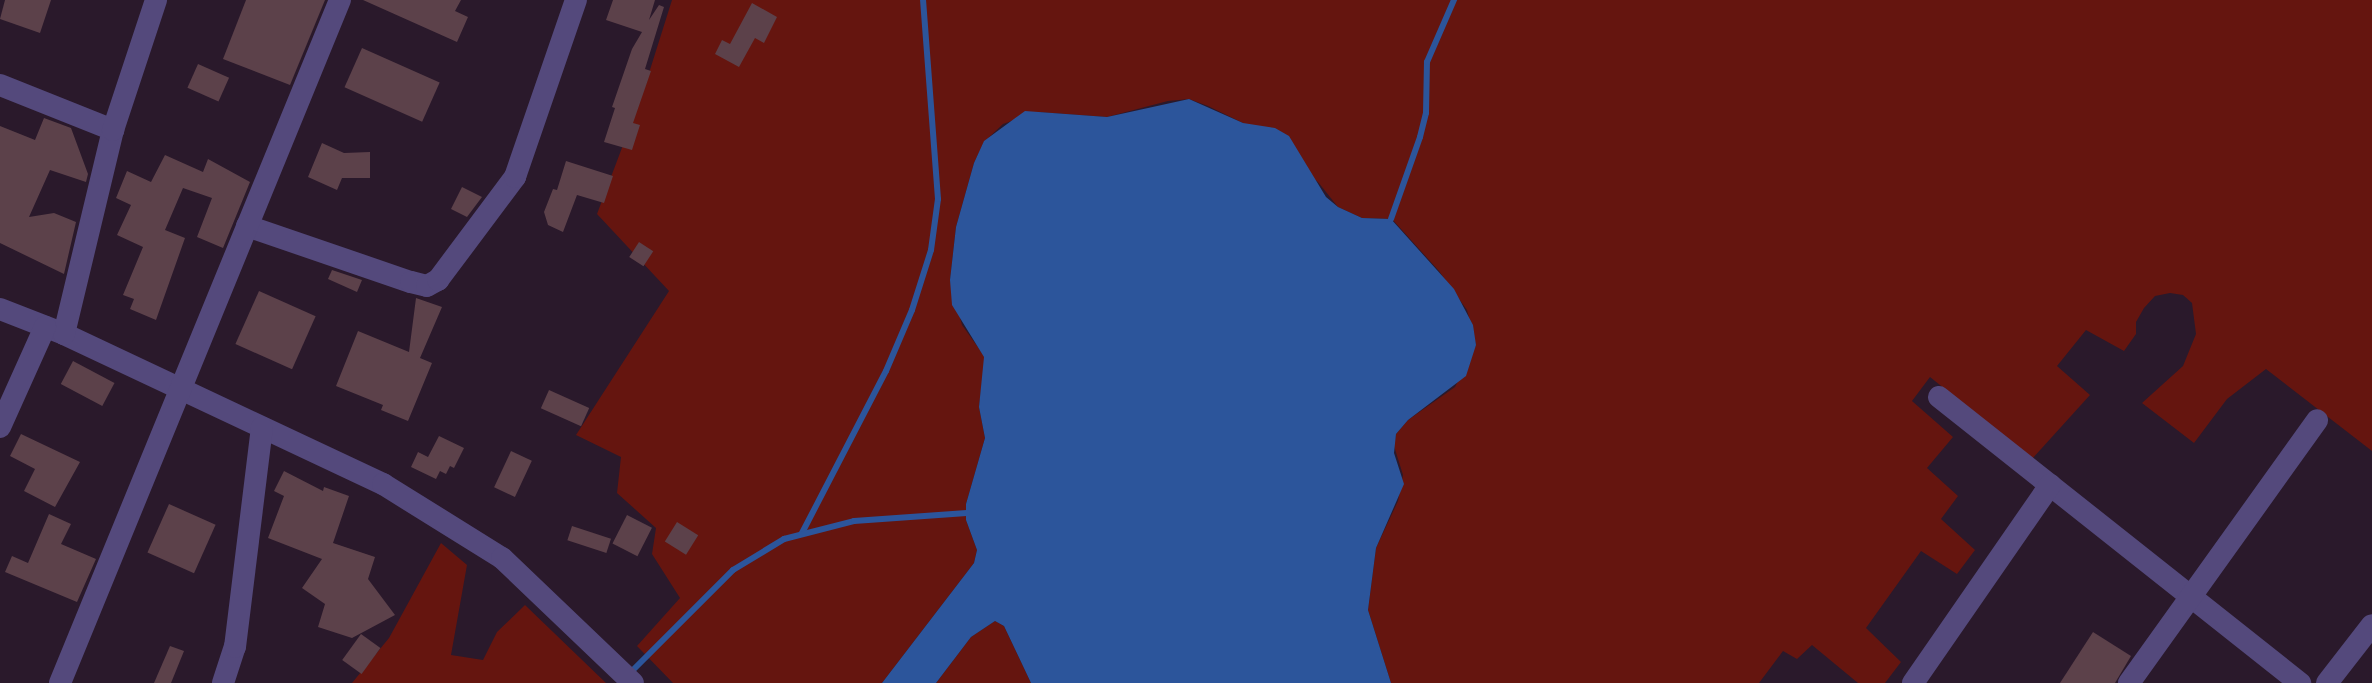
<!DOCTYPE html>
<style>
body{margin:0}
#map{position:relative;width:2372px;height:683px;overflow:hidden;background:#2a192b;font-family:"Fira Sans",sans-serif}
div>[style]{position:absolute}
.green>*{inset:0;background:#65150f}
.water>*{inset:0;background:#2c559b}
.stream>*{height:6px;margin:-3px;padding:0 3px;transform-origin:3px;border-radius:3px;background:#2c559b}
.building>*{inset:0;background:#5c414a;transform-origin:0 0}
.minor>*{height:22px;margin:-11px;padding:0 11px;transform-origin:11px;border-radius:11px;background:#54497c}
span{translate:-50% -50%;white-space:nowrap;text-align:center;line-height:1.15;-webkit-text-stroke:6px #201021;paint-order:stroke}
</style>
<div id="map">
<div class="green">
<i style="clip-path:polygon(672px 0,2372px 0,2372px 451px,2266px 369px,2227px 399px,2194px 443px,2142px 403px,2183px 366px,2196px 334px,2192px 303px,2183px 295px,2170px 293px,2155px 296px,2144px 308px,2136px 322px,2136px 334px,2124px 351px,2086px 330px,2057px 366px,2090px 395px,2032px 459px,1930px 377px,1912px 401px,1953px 437px,1927px 468px,1958px 496px,1941px 519px,1975px 550px,1957px 574px,1921px 551px,1866px 628px,1901px 662px,1885px 683px,1858px 683px,1812px 645px,1797px 659px,1783px 651px,1759px 683px,1391px 683px,1368px 610px,1376px 548px,1398px 501px,1403px 475px,1394px 446px,1396px 434px,1408px 420px,1455px 387px,1476px 345px,1467px 310px,1439px 271px,1392px 219px,1362px 218px,1338px 207px,1318px 182px,1243px 123px,1208px 106px,1189px 99px,1168px 101px,1107px 117px,1038px 112px,1003px 124px,984px 142px,974px 163px,956px 227px,950px 280px,962px 325px,985px 357px,979px 407px,985px 438px,966px 504px,966px 520px,977px 550px,974px 563px,882px 683px,673px 683px,637px 646px,680px 598px,652px 554px,656px 528px,617px 493px,621px 457px,576px 435px,669px 291px,597px 214px,643px 92px)"></i>
<i style="clip-path:polygon(441px 543px,467px 565px,451px 655px,483px 660px,497px 632px,525px 605px,606px 683px,352px 683px,389px 638px)"></i>
<i style="clip-path:polygon(995px 621px,1004px 626px,1031px 683px,936px 683px,971px 637px)"></i>
</div>
<div class="water">
<i style="clip-path:polygon(1189px 99px,1243px 123px,1275px 128px,1289px 136px,1326px 197px,1338px 207px,1362px 218px,1391px 219px,1454px 289px,1473px 325px,1476px 345px,1466px 376px,1408px 420px,1396px 434px,1394px 453px,1404px 484px,1376px 548px,1368px 610px,1391px 683px,1031px 683px,1004px 626px,995px 621px,971px 637px,936px 683px,882px 683px,974px 563px,977px 550px,966px 520px,966px 504px,985px 438px,979px 407px,984px 357px,952px 305px,950px 280px,956px 227px,974px 163px,984px 141px,1025px 111px,1107px 117px)"></i>
</div>
<div class="stream">
<i style="left:1391px;top:219px;width:87px;rotate:-70.5deg"></i>
<i style="left:1420px;top:137px;width:25px;rotate:-76deg"></i>
<i style="left:1426px;top:113px;width:51px;rotate:-88.9deg"></i>
<i style="left:1427px;top:62px;width:68px;rotate:-66.5deg"></i>
<i style="left:802px;top:533px;width:182px;rotate:-62.6deg"></i>
<i style="left:886px;top:371px;width:66px;rotate:-66.9deg"></i>
<i style="left:912px;top:310px;width:63px;rotate:-72.4deg"></i>
<i style="left:931px;top:250px;width:51px;rotate:-82.2deg"></i>
<i style="left:938px;top:199px;width:200px;rotate:-94.3deg"></i>
<i style="left:632px;top:671px;width:143px;rotate:-45deg"></i>
<i style="left:733px;top:570px;width:60px;rotate:-31.3deg"></i>
<i style="left:784px;top:539px;width:72px;rotate:-14.4deg"></i>
<i style="left:854px;top:521px;width:113px;rotate:-4deg"></i>
</div>
<div class="building">
<i style="clip-path:polygon(5px 0,51px 0,40px 33px,0 19px)"></i>
<i style="clip-path:polygon(246px 0,325px 0,290px 85px,223px 59px)"></i>
<i style="clip-path:polygon(363px 0,461px 0,455px 11px,468px 17px,457px 42px)"></i>
<i style="clip-path:polygon(613px 0,655px 0,649px 20px,659px 5px,664px 7px,645px 69px,651px 71px,633px 123px,640px 125px,632px 150px,604px 142px,615px 108px,612px 107px,632px 49px,642px 32px,606px 20px)"></i>
<i style="clip-path:polygon(752px 3px,777px 17px,764px 43px,755px 38px,739px 67px,715px 54px,722px 40px,730px 44px)"></i>
<i style="left:362px;top:48px;width:85px;height:43px;rotate:24deg"></i>
<i style="left:198px;top:64px;width:34px;height:26px;rotate:24deg"></i>
<i style="clip-path:polygon(44px 118px,71px 128px,88px 174px,86px 182px,50px 170px,29px 217px,54px 213px,76px 222px,64px 274px,0 243px,0 126px,35px 140px)"></i>
<i style="clip-path:polygon(322px 143px,344px 153px,370px 152px,370px 178px,342px 178px,337px 190px,308px 177px)"></i>
<i style="clip-path:polygon(165px 155px,203px 172px,208px 159px,250px 182px,223px 248px,197px 237px,212px 198px,183px 188px,165px 230px,185px 238px,156px 320px,130px 309px,134px 299px,123px 295px,143px 247px,117px 235px,131px 205px,116px 198px,127px 171px,151px 182px)"></i>
<i style="clip-path:polygon(566px 161px,613px 176px,604px 203px,577px 195px,563px 232px,548px 225px,544px 212px,553px 189px,557px 190px)"></i>
<i style="clip-path:polygon(462px 187px,482px 197px,467px 217px,451px 209px)"></i>
<i style="left:639px;top:242px;width:17px;height:18px;rotate:33deg"></i>
<i style="clip-path:polygon(332px 270px,362px 280px,357px 292px,328px 279px)"></i>
<i style="left:259px;top:291px;width:62px;height:58px;rotate:24deg"></i>
<i style="clip-path:polygon(416px 298px,442px 307px,420px 358px,432px 363px,408px 421px,381px 410px,383px 405px,336px 386px,358px 331px,409px 352px)"></i>
<i style="left:73px;top:361px;width:47px;height:26px;rotate:28deg"></i>
<i style="left:549px;top:390px;width:44px;height:20px;rotate:24deg"></i>
<i style="clip-path:polygon(21px 434px,80px 462px,55px 507px,24px 491px,35px 469px,10px 456px)"></i>
<i style="clip-path:polygon(439px 436px,464px 448px,454px 468px,450px 466px,446px 474px,440px 471px,436px 479px,411px 467px,418px 452px,428px 457px)"></i>
<i style="left:511px;top:451px;width:23px;height:40px;rotate:25deg"></i>
<i style="clip-path:polygon(284px 471px,323px 491px,324px 487px,349px 496px,333px 543px,375px 557px,368px 579px,395px 615px,352px 638px,318px 627px,325px 604px,302px 588px,322px 559px,268px 538px,284px 496px,274px 491px)"></i>
<i style="left:169px;top:504px;width:51px;height:53px;rotate:24deg"></i>
<i style="clip-path:polygon(49px 514px,71px 524px,61px 544px,96px 559px,77px 602px,5px 572px,12px 556px,28px 563px)"></i>
<i style="left:627px;top:515px;width:28px;height:32px;rotate:27deg"></i>
<i style="left:677px;top:522px;width:25px;height:23px;rotate:32deg"></i>
<i style="left:572px;top:526px;width:41px;height:15px;rotate:18deg"></i>
<i style="clip-path:polygon(2093px 632px,2131px 656px,2115px 683px,2060px 683px)"></i>
<i style="left:361px;top:634px;width:24px;height:32px;rotate:36deg"></i>
<i style="clip-path:polygon(170px 646px,184px 651px,171px 683px,154px 683px)"></i>
</div>
<div class="minor">
<i style="left:0;top:85px;width:122px;rotate:21.7deg"></i>
<i style="left:247px;top:226px;width:173px;rotate:18.9deg"></i>
<i style="left:411px;top:282px;width:16px;rotate:14deg"></i>
<i style="left:427px;top:286px;width:13px;rotate:-29deg"></i>
<i style="left:438px;top:280px;width:129px;rotate:-53.2deg"></i>
<i style="left:515px;top:177px;width:187px;rotate:-71deg"></i>
<i style="left:0;top:309px;width:69px;rotate:21.3deg"></i>
<i style="left:64px;top:334px;width:353px;rotate:25.2deg"></i>
<i style="left:383px;top:484px;width:140px;rotate:31.9deg"></i>
<i style="left:502px;top:558px;width:181px;rotate:43.7deg"></i>
<i style="left:64px;top:334px;width:210px;rotate:-76.5deg"></i>
<i style="left:113px;top:130px;width:137px;rotate:-71.7deg"></i>
<i style="left:1939px;top:397px;width:461px;rotate:38.4deg"></i>
<i style="left:0;top:427px;width:110px;rotate:-65.8deg"></i>
<i style="left:60px;top:683px;width:738px;rotate:-67.71deg"></i>
<i style="left:223px;top:683px;width:38px;rotate:-72deg"></i>
<i style="left:235px;top:647px;width:221px;rotate:-83deg"></i>
<i style="left:1913px;top:683px;width:241px;rotate:-55.3deg"></i>
<i style="left:2129px;top:683px;width:323px;rotate:-54.4deg"></i>
<i style="left:2327px;top:683px;width:73px;rotate:-52.2deg"></i>
</div>
</div>
